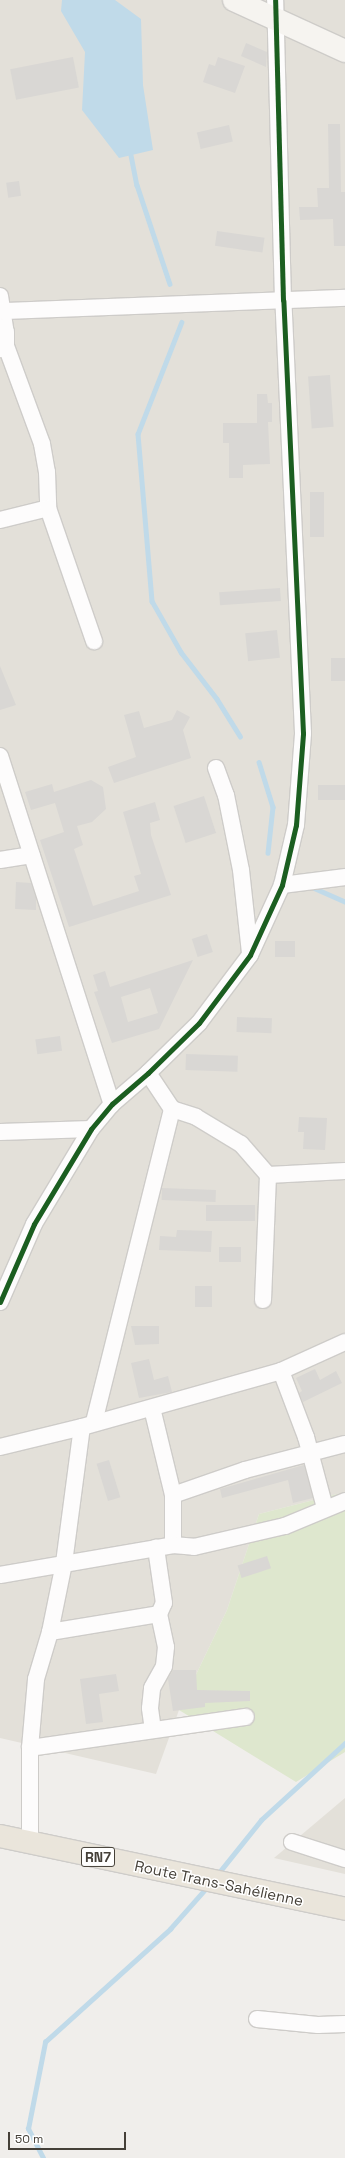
<!DOCTYPE html>
<meta charset="utf-8">
<style>
body{margin:0}
#map{position:relative;width:345px;height:2158px;overflow:hidden;background:#f0eeeb;font-family:"Space Grotesk",sans-serif}
div>[style]{position:absolute}
.residential>*{inset:0;background:#e3e0d9}
.green>*{inset:0;background:#dee7ce}
.water>*{inset:0;background:#c0dae9}
.stream>*{height:4.5px;margin:-2.25px;padding:0 2.25px;transform-origin:2.25px;border-radius:2.25px;background:#c0dae9}
.building>*{inset:0;background:#d9d7d4;transform-origin:0 0}
.roads{filter:drop-shadow(1px 0 #ceccc9) drop-shadow(-1px 0 #ceccc9) drop-shadow(0 1px #ceccc9) drop-shadow(0 -1px #ceccc9)}
.street>*{height:16px;margin:-8px;padding:0 8px;transform-origin:8px;border-radius:8px;background:#fdfcfc}
.secondary>*{height:22px;margin:-11px;padding:0 11px;transform-origin:11px;border-radius:11px;background:#f6f4f0}
.highway>*{height:22px;margin:-11px;padding:0 11px;transform-origin:11px;border-radius:11px;background:#eae5db}
.cycleway>*{height:5px;margin:-2.5px;padding:0 2.5px;transform-origin:2.5px;border-radius:2.5px;background:#1b5e20}
span{translate:-50% -50%;white-space:nowrap;text-align:center;line-height:1.15;-webkit-text-stroke:3px #fff;paint-order:stroke}
.shield-label span{padding:1px 3px;background:#fff;border:1px solid;border-radius:3px;-webkit-text-stroke-width:0}
.shield-label{font-size:14px;color:#454038;font-weight:700}
.street-label{font-size:15px;color:#454038}
.scale{position:absolute;left:8px;top:2132px;width:118px;height:18px;box-sizing:border-box;border:2px solid #454038;border-top:0;padding-left:5px;font-size:12px;line-height:14px;white-space:nowrap;color:#454038;-webkit-text-stroke:3px #fff;paint-order:stroke}
</style>
<div id="map">
<div class="residential">
<i style="clip-path:polygon(0 0,345px 0,345px 1492px,259px 1514px,227px 1610px,179px 1710px,156px 1774px,0 1738px)"></i>
<i style="clip-path:polygon(345px 1798px,345px 1874px,274px 1858px)"></i>
</div>
<div class="green">
<i style="clip-path:polygon(345px 1492px,345px 1752px,296px 1782px,179px 1710px,227px 1610px,259px 1514px)"></i>
</div>
<div class="water">
<i style="clip-path:polygon(62px 0,115px 0,141px 19px,143px 85px,153px 150px,119px 158px,82px 110px,85px 52px,61px 11px)"></i>
</div>
<div class="stream">
<i style="left:130px;top:150px;width:36px;rotate:79deg"></i>
<i style="left:137px;top:185px;width:104px;rotate:71.6deg"></i>
<i style="left:182px;top:322px;width:120px;rotate:111.4deg"></i>
<i style="left:138px;top:434px;width:168px;rotate:85.2deg"></i>
<i style="left:152px;top:601px;width:59px;rotate:60.4deg"></i>
<i style="left:181px;top:652px;width:59px;rotate:52.5deg"></i>
<i style="left:217px;top:699px;width:44px;rotate:58.1deg"></i>
<i style="left:259px;top:762px;width:47px;rotate:72.7deg"></i>
<i style="left:273px;top:807px;width:46px;rotate:96.2deg"></i>
<i style="left:312px;top:887px;width:36px;rotate:24deg"></i>
<i style="left:217px;top:1875px;width:70px;rotate:-51.3deg"></i>
<i style="left:261px;top:1820px;width:114px;rotate:-42.5deg"></i>
<i style="left:43px;top:2158px;width:33px;rotate:-117deg"></i>
<i style="left:28px;top:2129px;width:89px;rotate:-78.9deg"></i>
<i style="left:45px;top:2042px;width:169px;rotate:-42.1deg"></i>
<i style="left:170px;top:1929px;width:56px;rotate:-48.6deg"></i>
</div>
<div class="building">
<i style="clip-path:polygon(246px 43px,267px 52px,266px 67px,241px 56px)"></i>
<i style="left:73px;top:57px;width:31px;height:64px;rotate:79deg"></i>
<i style="clip-path:polygon(218px 57px,245px 66px,235px 93px,203px 82px,209px 64px,215px 66px)"></i>
<i style="clip-path:polygon(328px 124px,340px 124px,341px 192px,345px 192px,345px 246px,334px 246px,333px 219px,300px 220px,299px 207px,318px 207px,317px 188px,329px 188px)"></i>
<i style="left:229px;top:125px;width:17px;height:33px;rotate:77deg"></i>
<i style="left:19px;top:181px;width:15px;height:13px;rotate:82deg"></i>
<i style="left:217px;top:231px;width:48px;height:15px;rotate:8deg"></i>
<i style="left:330px;top:375px;width:52px;height:22px;rotate:86deg"></i>
<i style="clip-path:polygon(257px 394px,267px 394px,268px 403px,272px 403px,272px 422px,268px 422px,270px 464px,243px 465px,243px 478px,229px 478px,229px 443px,223px 443px,223px 423px,257px 423px)"></i>
<i style="left:310px;top:492px;width:14px;height:45px"></i>
<i style="left:280px;top:588px;width:13px;height:61px;rotate:86deg"></i>
<i style="left:277px;top:630px;width:28px;height:32px;rotate:84deg"></i>
<i style="left:345px;top:658px;width:23px;height:14px;rotate:90deg"></i>
<i style="clip-path:polygon(0 666px,16px 705px,0 710px)"></i>
<i style="clip-path:polygon(177px 710px,190px 717px,183px 730px,191px 758px,114px 783px,108px 767px,136px 757px,124px 715px,139px 711px,144px 728px,172px 720px)"></i>
<i style="clip-path:polygon(91px 780px,103px 787px,106px 809px,92px 822px,77px 826px,83px 845px,74px 849px,93px 906px,139px 891px,134px 876px,141px 874px,123px 812px,155px 802px,160px 820px,150px 823px,151px 835px,171px 895px,69px 927px,40px 840px,64px 832px,55px 803px,31px 810px,25px 792px,52px 784px,54px 792px)"></i>
<i style="left:345px;top:785px;width:15px;height:27px;rotate:90deg"></i>
<i style="left:204px;top:796px;width:39px;height:32px;rotate:72deg"></i>
<i style="clip-path:polygon(16px 882px,31px 883px,36px 898px,36px 910px,15px 909px)"></i>
<i style="left:207px;top:934px;width:19px;height:16px;rotate:72deg"></i>
<i style="left:275px;top:941px;width:20px;height:16px"></i>
<i style="clip-path:polygon(evenodd,193px 960px,159px 1029px,112px 1043px,94px 992px,98px 991px,93px 975px,105px 971px,110px 987px,193px 960px,150px 988px,158px 1013px,128px 1022px,121px 997px,150px 988px)"></i>
<i style="left:237px;top:1017px;width:35px;height:15px;rotate:2deg"></i>
<i style="left:60px;top:1036px;width:15px;height:25px;rotate:82deg"></i>
<i style="left:186px;top:1054px;width:52px;height:16px;rotate:2deg"></i>
<i style="clip-path:polygon(299px 1117px,327px 1118px,325px 1150px,303px 1149px,304px 1132px,298px 1132px)"></i>
<i style="left:162px;top:1188px;width:54px;height:12px;rotate:2deg"></i>
<i style="left:255px;top:1205px;width:16px;height:49px;rotate:90deg"></i>
<i style="clip-path:polygon(177px 1230px,212px 1231px,211px 1252px,159px 1250px,160px 1236px,176px 1237px)"></i>
<i style="left:219px;top:1247px;width:22px;height:15px"></i>
<i style="left:195px;top:1286px;width:17px;height:21px"></i>
<i style="clip-path:polygon(131px 1326px,159px 1326px,159px 1344px,135px 1345px)"></i>
<i style="clip-path:polygon(149px 1359px,154px 1380px,168px 1376px,172px 1392px,139px 1398px,131px 1363px)"></i>
<i style="clip-path:polygon(315px 1369px,320px 1380px,336px 1371px,342px 1383px,303px 1402px,299px 1393px,302px 1391px,296px 1378px)"></i>
<i style="left:109px;top:1460px;width:39px;height:13px;rotate:73deg"></i>
<i style="clip-path:polygon(304px 1465px,313px 1498px,293px 1503px,288px 1480px,222px 1498px,220px 1489px)"></i>
<i style="left:267px;top:1556px;width:13px;height:31px;rotate:72deg"></i>
<i style="clip-path:polygon(173px 1670px,196px 1670px,197px 1690px,250px 1691px,250px 1701px,205px 1703px,205px 1707px,173px 1711px,168px 1679px)"></i>
<i style="clip-path:polygon(116px 1674px,119px 1691px,99px 1694px,103px 1722px,86px 1724px,80px 1679px)"></i>
</div>
<div class="roads">
<div class="street">
<i style="left:0;top:296px;width:36px;rotate:81deg"></i>
<i style="left:6px;top:332px;width:14px;rotate:90deg"></i>
<i style="left:6px;top:346px;width:7px;rotate:153deg"></i>
<i style="left:3px;top:311px;width:342px;rotate:-2.2deg"></i>
<i style="left:6px;top:346px;width:104px;rotate:69.8deg"></i>
<i style="left:42px;top:444px;width:28px;rotate:80deg"></i>
<i style="left:47px;top:472px;width:36px;rotate:88deg"></i>
<i style="left:0;top:520px;width:49px;rotate:-14deg"></i>
<i style="left:48px;top:508px;width:141px;rotate:70.9deg"></i>
<i style="left:0;top:756px;width:366px;rotate:72.2deg"></i>
<i style="left:216px;top:768px;width:29px;rotate:70deg"></i>
<i style="left:226px;top:795px;width:76px;rotate:78.7deg"></i>
<i style="left:241px;top:870px;width:83px;rotate:83.8deg"></i>
<i style="left:0;top:860px;width:32px;rotate:-9deg"></i>
<i style="left:282px;top:885px;width:64px;rotate:-7.2deg"></i>
<i style="left:148px;top:1073px;width:43px;rotate:56.3deg"></i>
<i style="left:172px;top:1109px;width:25px;rotate:18deg"></i>
<i style="left:196px;top:1117px;width:52px;rotate:31deg"></i>
<i style="left:241px;top:1144px;width:41px;rotate:48.9deg"></i>
<i style="left:268px;top:1175px;width:77px;rotate:-3deg"></i>
<i style="left:0;top:1132px;width:91px;rotate:-1.9deg"></i>
<i style="left:263px;top:1300px;width:125px;rotate:-87.7deg"></i>
<i style="left:0;top:1302px;width:85px;rotate:-66.4deg"></i>
<i style="left:34px;top:1224px;width:111px;rotate:-59deg"></i>
<i style="left:91px;top:1129px;width:33px;rotate:-50deg"></i>
<i style="left:112px;top:1104px;width:48px;rotate:-40.7deg"></i>
<i style="left:148px;top:1073px;width:71px;rotate:-44.4deg"></i>
<i style="left:199px;top:1023px;width:85px;rotate:-53.1deg"></i>
<i style="left:250px;top:955px;width:77px;rotate:-65.4deg"></i>
<i style="left:282px;top:885px;width:62px;rotate:-76.9deg"></i>
<i style="left:296px;top:825px;width:92px;rotate:-85.6deg"></i>
<i style="left:303px;top:733px;width:433px;rotate:-92.6deg"></i>
<i style="left:283px;top:300px;width:300px;rotate:-91.5deg"></i>
<i style="left:281px;top:1371px;width:70px;rotate:-24.4deg"></i>
<i style="left:152px;top:1408px;width:89px;rotate:76.4deg"></i>
<i style="left:173px;top:1495px;width:50px;rotate:90deg"></i>
<i style="left:94px;top:1422px;width:323px;rotate:-76deg"></i>
<i style="left:0;top:1447px;width:84px;rotate:-13.7deg"></i>
<i style="left:82px;top:1427px;width:207px;rotate:-15.7deg"></i>
<i style="left:281px;top:1371px;width:71px;rotate:69.3deg"></i>
<i style="left:306px;top:1437px;width:73px;rotate:75deg"></i>
<i style="left:173px;top:1495px;width:76px;rotate:-19.1deg"></i>
<i style="left:245px;top:1470px;width:103px;rotate:-14.6deg"></i>
<i style="left:0;top:1575px;width:176px;rotate:-9.8deg"></i>
<i style="left:173px;top:1545px;width:21px;rotate:5deg"></i>
<i style="left:194px;top:1547px;width:93px;rotate:-13deg"></i>
<i style="left:285px;top:1526px;width:65px;rotate:-22.6deg"></i>
<i style="left:50px;top:1632px;width:110px;rotate:-9.4deg"></i>
<i style="left:159px;top:1614px;width:12px;rotate:-66deg"></i>
<i style="left:164px;top:1603px;width:56px;rotate:-98.3deg"></i>
<i style="left:153px;top:1730px;width:22px;rotate:-98deg"></i>
<i style="left:150px;top:1708px;width:20px;rotate:-84deg"></i>
<i style="left:152px;top:1688px;width:25px;rotate:-61deg"></i>
<i style="left:164px;top:1666px;width:19px;rotate:-84deg"></i>
<i style="left:166px;top:1647px;width:34px;rotate:-102deg"></i>
<i style="left:30px;top:1748px;width:218px;rotate:-8.2deg"></i>
<i style="left:30px;top:1842px;width:94px;rotate:-90deg"></i>
<i style="left:30px;top:1748px;width:69px;rotate:-85deg"></i>
<i style="left:36px;top:1679px;width:49px;rotate:-73.4deg"></i>
<i style="left:50px;top:1632px;width:70px;rotate:-78.5deg"></i>
<i style="left:64px;top:1563px;width:137px;rotate:-82.5deg"></i>
<i style="left:292px;top:1842px;width:56px;rotate:17.8deg"></i>
<i style="left:257px;top:2019px;width:61px;rotate:5.6deg"></i>
<i style="left:318px;top:2025px;width:27px;rotate:-2deg"></i>
</div>
<div class="secondary">
<i style="left:234px;top:0;width:122px;rotate:24.7deg"></i>
</div>
<div class="highway">
<i style="left:0;top:1836px;width:353px;rotate:11.9deg"></i>
</div>
</div>
<div class="cycleway">
<i style="left:0;top:1302px;width:85px;rotate:-66.4deg"></i>
<i style="left:34px;top:1224px;width:111px;rotate:-59deg"></i>
<i style="left:91px;top:1129px;width:33px;rotate:-50deg"></i>
<i style="left:112px;top:1104px;width:48px;rotate:-40.7deg"></i>
<i style="left:148px;top:1073px;width:71px;rotate:-44.4deg"></i>
<i style="left:199px;top:1023px;width:85px;rotate:-53.1deg"></i>
<i style="left:250px;top:955px;width:77px;rotate:-65.4deg"></i>
<i style="left:282px;top:885px;width:62px;rotate:-76.9deg"></i>
<i style="left:296px;top:825px;width:92px;rotate:-85.6deg"></i>
<i style="left:303px;top:733px;width:433px;rotate:-92.6deg"></i>
<i style="left:283px;top:300px;width:300px;rotate:-91.5deg"></i>
</div>
<div class="shield-label">
<span style="left:98px;top:1857px">RN7</span>
</div>
<div class="street-label">
<span style="left:219px;top:1883px;rotate:12deg">Route Trans-Sahélienne</span>
</div>
<div class="scale">50 m</div>
</div>
